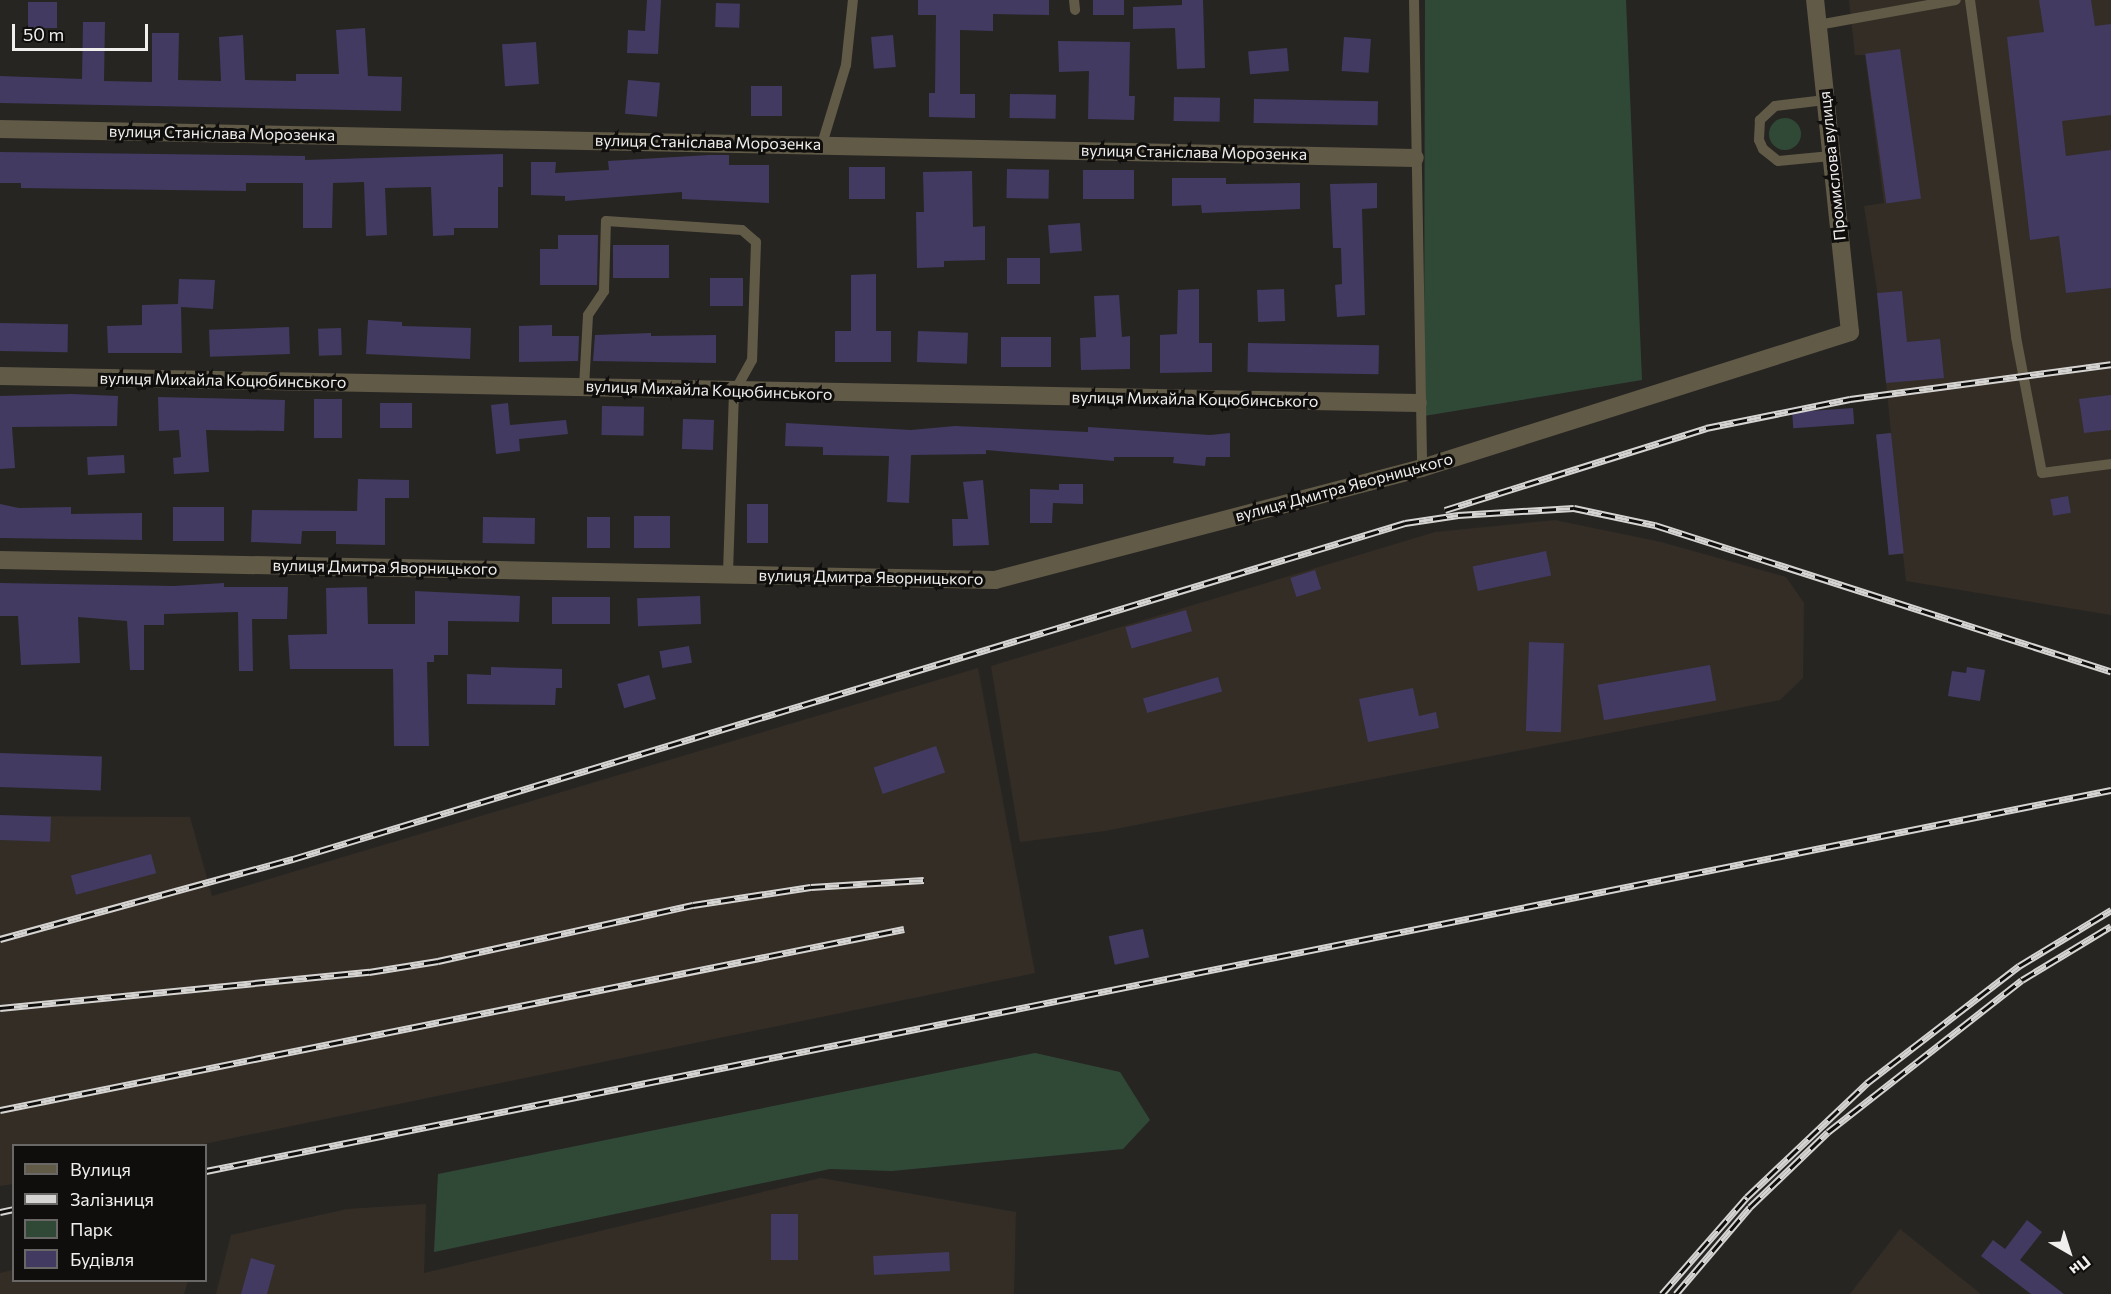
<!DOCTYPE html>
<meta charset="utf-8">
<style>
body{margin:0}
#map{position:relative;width:2111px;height:1294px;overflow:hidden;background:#272522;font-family:Commissioner,sans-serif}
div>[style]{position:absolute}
.built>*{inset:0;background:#332d26}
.green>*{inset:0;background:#304937}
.round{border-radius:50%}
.building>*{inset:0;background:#423a61;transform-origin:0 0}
.lane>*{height:10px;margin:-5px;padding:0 5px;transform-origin:5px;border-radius:5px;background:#605a47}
.street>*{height:18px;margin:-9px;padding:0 9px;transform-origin:9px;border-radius:9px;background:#605a47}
.rail>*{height:7px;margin-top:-3.5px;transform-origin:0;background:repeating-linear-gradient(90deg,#0f0e0d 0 14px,#d6d4d2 0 28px);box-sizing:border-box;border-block:2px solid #d6d4d2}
span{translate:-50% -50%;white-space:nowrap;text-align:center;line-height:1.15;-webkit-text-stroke:6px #0f0e0d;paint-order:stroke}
.street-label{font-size:16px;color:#f1efee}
.legend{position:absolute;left:12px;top:1144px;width:195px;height:138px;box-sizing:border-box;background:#0f0e0d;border:2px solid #696867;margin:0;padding:8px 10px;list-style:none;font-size:18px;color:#f1efee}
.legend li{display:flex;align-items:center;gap:12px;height:30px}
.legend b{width:30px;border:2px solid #696867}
.north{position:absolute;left:2039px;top:1222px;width:60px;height:60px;-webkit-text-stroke:4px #0f0e0d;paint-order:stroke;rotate:141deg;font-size:16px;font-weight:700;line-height:24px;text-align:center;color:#f1efee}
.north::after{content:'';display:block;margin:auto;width:21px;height:27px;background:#f1efee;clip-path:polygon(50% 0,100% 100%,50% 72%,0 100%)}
.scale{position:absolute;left:12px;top:24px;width:136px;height:27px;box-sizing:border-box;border:3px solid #f1efee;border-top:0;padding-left:8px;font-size:18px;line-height:21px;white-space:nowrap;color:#f1efee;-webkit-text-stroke:4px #0f0e0d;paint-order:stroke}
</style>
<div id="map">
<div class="built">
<i style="clip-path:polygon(1849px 0,2111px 0,2111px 615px,1906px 581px,1903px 554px,1889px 555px,1876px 435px,1891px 433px,1877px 290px,1864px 206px,1884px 203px,1865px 55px,1855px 55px)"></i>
<i style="clip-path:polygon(1555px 520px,1661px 542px,1786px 577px,1804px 603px,1803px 678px,1780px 700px,1105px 831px,1020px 842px,991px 666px,1435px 532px)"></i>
<i style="clip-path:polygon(978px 668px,1035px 973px,199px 1145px,14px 1146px,13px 1184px,0 1186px,0 816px,190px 817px,212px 896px)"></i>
<i style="clip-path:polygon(821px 1178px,1016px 1212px,1014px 1294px,216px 1294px,231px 1235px,347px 1209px,426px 1204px,424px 1273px)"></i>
<i style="clip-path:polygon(1900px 1229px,1981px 1294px,1850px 1294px)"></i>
<i style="clip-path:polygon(13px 1270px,14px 1280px,188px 1281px,184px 1294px,0 1294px,0 1273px)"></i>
</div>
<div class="green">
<i style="clip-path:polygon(1425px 0,1626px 0,1642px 380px,1424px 416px)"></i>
<i class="round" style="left:1769px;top:118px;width:32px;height:32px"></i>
<i style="clip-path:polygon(1035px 1053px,1120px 1072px,1150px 1120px,1123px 1149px,892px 1171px,830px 1169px,434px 1252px,438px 1174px)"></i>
</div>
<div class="building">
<i style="clip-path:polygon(647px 0,661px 0,658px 54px,627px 53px,628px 30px,645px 31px)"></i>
<i style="clip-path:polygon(918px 0,1049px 0,1049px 15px,993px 14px,993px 31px,960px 30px,960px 94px,975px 94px,975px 118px,929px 117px,929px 93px,935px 93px,936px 15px,918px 15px)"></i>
<i style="left:1093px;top:0;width:31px;height:15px"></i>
<i style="clip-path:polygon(1182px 0,1203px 0,1205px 68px,1177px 69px,1175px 28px,1133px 29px,1133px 7px,1182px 5px)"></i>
<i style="clip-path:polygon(2039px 0,2091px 0,2095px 26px,2111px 24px,2111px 115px,2062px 121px,2066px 156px,2111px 150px,2111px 288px,2066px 293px,2059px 236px,2030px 240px,2007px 37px,2044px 32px)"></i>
<i style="left:28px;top:2px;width:29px;height:26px"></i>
<i style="left:716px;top:3px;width:24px;height:24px;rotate:2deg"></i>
<i style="clip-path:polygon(83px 22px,105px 22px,104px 81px,152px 82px,152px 33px,179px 33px,178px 80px,221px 81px,219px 37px,243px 35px,245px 80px,296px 81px,296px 74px,339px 74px,336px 30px,365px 28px,368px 76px,402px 77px,401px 111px,0 103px,0 76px,82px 79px)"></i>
<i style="left:893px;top:35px;width:32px;height:22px;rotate:85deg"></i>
<i style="left:1344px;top:37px;width:27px;height:34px;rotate:4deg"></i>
<i style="clip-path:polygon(1058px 41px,1130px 42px,1129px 96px,1135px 96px,1134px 120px,1088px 119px,1089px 71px,1059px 72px)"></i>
<i style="left:536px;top:42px;width:42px;height:34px;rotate:86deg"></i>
<i style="left:1287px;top:48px;width:23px;height:39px;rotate:85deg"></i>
<i style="left:1900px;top:49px;width:151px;height:35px;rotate:82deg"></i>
<i style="left:628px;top:80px;width:32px;height:34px;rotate:5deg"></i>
<i style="left:751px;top:86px;width:31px;height:30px"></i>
<i style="left:1010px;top:94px;width:46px;height:24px;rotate:1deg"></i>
<i style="left:1174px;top:97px;width:46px;height:24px;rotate:1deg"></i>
<i style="left:1254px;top:99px;width:124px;height:24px;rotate:1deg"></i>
<i style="clip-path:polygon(0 152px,305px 156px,305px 160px,503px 154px,503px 187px,498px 187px,498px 228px,454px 228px,454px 235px,433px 236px,431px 187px,385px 188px,387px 235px,366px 236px,364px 182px,333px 183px,332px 228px,303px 228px,303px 183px,246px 183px,246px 191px,21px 188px,21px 183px,0 183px)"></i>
<i style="clip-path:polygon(709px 155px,729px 155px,729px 165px,769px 165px,769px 203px,682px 199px,682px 192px,565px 201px,565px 196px,531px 195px,531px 162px,556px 162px,555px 173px,609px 170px,608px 161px)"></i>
<i style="left:849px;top:167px;width:36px;height:32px"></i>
<i style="left:1007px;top:169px;width:42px;height:29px;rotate:1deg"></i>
<i style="left:1083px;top:170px;width:51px;height:29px"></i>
<i style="clip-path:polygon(972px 171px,973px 227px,985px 226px,985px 260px,944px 261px,944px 267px,917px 268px,916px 212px,924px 212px,923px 172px)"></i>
<i style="clip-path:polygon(1172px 178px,1226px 178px,1226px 184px,1300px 183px,1300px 209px,1202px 213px,1201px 205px,1172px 206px)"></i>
<i style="clip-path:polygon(1377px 183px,1377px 208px,1362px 209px,1365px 315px,1337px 317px,1335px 285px,1342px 284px,1341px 248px,1333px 248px,1330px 184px)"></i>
<i style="left:1080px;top:223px;width:28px;height:32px;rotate:86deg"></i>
<i style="clip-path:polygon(558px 235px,598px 235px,597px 285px,540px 285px,540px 249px,558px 249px)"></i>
<i style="left:613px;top:245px;width:56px;height:33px"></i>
<i style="left:1040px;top:258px;width:26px;height:33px;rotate:90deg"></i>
<i style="clip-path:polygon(876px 274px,876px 331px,891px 331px,891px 362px,835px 362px,835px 331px,851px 331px,851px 275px)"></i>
<i style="left:743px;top:278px;width:28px;height:33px;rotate:90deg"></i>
<i style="clip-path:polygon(179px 279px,215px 280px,213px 309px,181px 307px,182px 353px,108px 353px,107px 326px,142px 325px,142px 305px,178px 304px)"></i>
<i style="clip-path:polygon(1199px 289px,1199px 343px,1212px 343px,1212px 372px,1160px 373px,1160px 335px,1177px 334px,1178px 290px)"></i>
<i style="left:1284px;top:289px;width:32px;height:27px;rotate:88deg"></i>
<i style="clip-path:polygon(1902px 291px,1907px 342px,1940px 339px,1944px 378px,1886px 383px,1877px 293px)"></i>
<i style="clip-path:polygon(1119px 295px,1122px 337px,1130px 336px,1130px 369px,1081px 370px,1080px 338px,1096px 337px,1094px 296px)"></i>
<i style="clip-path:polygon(368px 320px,402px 322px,402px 326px,471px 328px,470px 359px,366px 354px)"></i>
<i style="left:0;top:323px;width:68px;height:28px;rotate:1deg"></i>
<i style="clip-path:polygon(552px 325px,552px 336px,579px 336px,578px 361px,519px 362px,519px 326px)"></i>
<i style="left:289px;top:327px;width:27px;height:80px;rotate:88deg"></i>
<i style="left:341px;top:328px;width:27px;height:23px;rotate:88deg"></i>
<i style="left:918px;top:331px;width:50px;height:31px;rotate:2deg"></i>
<i style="clip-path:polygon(651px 333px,651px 336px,716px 335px,716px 363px,593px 361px,595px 335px)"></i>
<i style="left:1001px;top:337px;width:50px;height:30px"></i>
<i style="left:1248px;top:343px;width:131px;height:29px;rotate:1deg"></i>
<i style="clip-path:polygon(71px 394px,118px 396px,117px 426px,12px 427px,15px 468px,0 469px,0 396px)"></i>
<i style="clip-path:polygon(2111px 395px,2111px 430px,2084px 433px,2079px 399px)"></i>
<i style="clip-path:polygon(158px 397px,285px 400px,284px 431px,206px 430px,209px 472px,174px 474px,173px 458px,181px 457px,179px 430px,159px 431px)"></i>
<i style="left:342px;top:399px;width:39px;height:28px;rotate:90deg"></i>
<i style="left:380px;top:403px;width:32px;height:25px"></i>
<i style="clip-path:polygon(508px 403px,510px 425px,566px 420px,568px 434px,519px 439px,520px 451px,496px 454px,491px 405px)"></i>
<i style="left:602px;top:406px;width:42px;height:29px;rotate:1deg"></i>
<i style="left:1853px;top:408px;width:16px;height:61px;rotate:86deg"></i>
<i style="left:683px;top:419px;width:31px;height:30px;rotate:2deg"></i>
<i style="clip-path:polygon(786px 423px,911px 430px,955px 426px,1088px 432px,1088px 427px,1210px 435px,1230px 433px,1230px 457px,1206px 457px,1205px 466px,1173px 463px,1174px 457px,1114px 457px,1114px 461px,986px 450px,986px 454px,911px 455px,909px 503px,887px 502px,889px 456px,823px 455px,823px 447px,785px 446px)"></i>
<i style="left:1891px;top:433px;width:121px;height:15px;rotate:84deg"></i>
<i style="left:124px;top:455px;width:18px;height:37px;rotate:87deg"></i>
<i style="clip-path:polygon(358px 479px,409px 480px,409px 498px,385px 498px,385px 545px,336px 544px,336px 531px,302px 531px,301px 544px,251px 542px,252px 510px,357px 511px)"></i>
<i style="clip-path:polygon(983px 480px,989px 545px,953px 546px,952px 519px,968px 519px,963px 482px)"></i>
<i style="clip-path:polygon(1059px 484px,1083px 484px,1083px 504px,1053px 503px,1052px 523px,1030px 523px,1030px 489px,1059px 490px)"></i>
<i style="left:2068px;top:496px;width:17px;height:18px;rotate:80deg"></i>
<i style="clip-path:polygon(0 504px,19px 508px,71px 507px,71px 514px,142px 513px,142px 540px,0 538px)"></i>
<i style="left:747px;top:504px;width:21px;height:39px"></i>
<i style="left:173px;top:507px;width:51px;height:34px"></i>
<i style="left:670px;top:516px;width:32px;height:36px;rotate:90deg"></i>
<i style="left:483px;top:517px;width:52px;height:26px;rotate:1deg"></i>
<i style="left:587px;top:517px;width:23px;height:31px"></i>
<i style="left:1546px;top:551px;width:25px;height:75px;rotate:78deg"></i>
<i style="left:1315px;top:570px;width:20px;height:26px;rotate:72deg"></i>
<i style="clip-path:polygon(0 583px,174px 586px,224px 583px,224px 587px,288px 587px,287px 619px,252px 619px,253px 671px,239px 671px,238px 612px,164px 614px,164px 625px,144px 625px,144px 670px,130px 670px,127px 621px,78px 617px,80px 663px,21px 665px,18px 616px,0 616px)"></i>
<i style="clip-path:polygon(367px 587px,368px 624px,415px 624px,415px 591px,520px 596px,519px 622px,448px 621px,448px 655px,434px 655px,434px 662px,427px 662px,429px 746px,394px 746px,393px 669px,290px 669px,288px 635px,327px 634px,326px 588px)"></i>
<i style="left:700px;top:596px;width:28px;height:63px;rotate:88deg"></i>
<i style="left:552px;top:597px;width:58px;height:27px"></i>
<i style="left:1186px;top:610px;width:22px;height:63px;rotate:74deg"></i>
<i style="left:1529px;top:642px;width:35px;height:89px;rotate:2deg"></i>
<i style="left:689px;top:646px;width:17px;height:30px;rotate:80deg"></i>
<i style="left:1710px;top:665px;width:36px;height:114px;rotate:80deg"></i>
<i style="clip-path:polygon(491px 667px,562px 669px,562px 688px,556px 688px,555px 705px,467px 704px,467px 674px,491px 675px)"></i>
<i style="clip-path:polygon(1967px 667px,1985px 670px,1980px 701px,1948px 696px,1952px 671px,1966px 673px)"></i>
<i style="left:649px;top:675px;width:25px;height:33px;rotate:74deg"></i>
<i style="left:1218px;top:677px;width:15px;height:78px;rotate:74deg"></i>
<i style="clip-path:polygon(1413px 688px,1419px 716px,1436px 712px,1439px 728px,1368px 742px,1359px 699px)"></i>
<i style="left:936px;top:746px;width:28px;height:66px;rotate:71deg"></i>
<i style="left:0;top:753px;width:102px;height:34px;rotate:2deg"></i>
<i style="left:0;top:815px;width:51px;height:25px;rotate:2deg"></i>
<i style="left:151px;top:854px;width:20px;height:83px;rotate:75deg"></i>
<i style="left:1143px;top:929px;width:29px;height:35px;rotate:78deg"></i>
<i style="left:798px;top:1214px;width:46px;height:27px;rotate:90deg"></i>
<i style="clip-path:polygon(2027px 1220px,2042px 1232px,2020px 1260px,2064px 1294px,2031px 1294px,1981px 1256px,1993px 1240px,2005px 1249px)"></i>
<i style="left:949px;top:1252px;width:19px;height:76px;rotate:87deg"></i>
<i style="clip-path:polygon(251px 1258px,275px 1265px,267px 1294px,241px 1294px)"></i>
</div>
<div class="lane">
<i style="left:1074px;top:0;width:10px;rotate:84deg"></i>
<i style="left:1414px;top:0;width:468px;rotate:89deg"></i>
<i style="left:1970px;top:0;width:340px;rotate:82.2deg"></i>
<i style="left:2016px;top:337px;width:138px;rotate:79.2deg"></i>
<i style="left:2042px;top:473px;width:70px;rotate:-7.4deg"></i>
<i style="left:1818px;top:25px;width:140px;rotate:-10.3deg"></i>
<i style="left:1825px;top:100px;width:50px;rotate:173.2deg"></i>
<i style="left:1775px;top:106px;width:21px;rotate:137deg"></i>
<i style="left:1760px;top:120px;width:20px;rotate:93deg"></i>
<i style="left:1759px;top:140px;width:10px;rotate:66deg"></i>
<i style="left:1763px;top:149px;width:19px;rotate:39deg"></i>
<i style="left:1778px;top:161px;width:53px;rotate:-5.4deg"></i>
<i style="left:822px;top:144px;width:83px;rotate:-73.1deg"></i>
<i style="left:846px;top:65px;width:65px;rotate:-83.9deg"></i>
<i style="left:584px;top:387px;width:72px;rotate:-86.8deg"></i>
<i style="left:588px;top:315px;width:29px;rotate:-56deg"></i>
<i style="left:604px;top:291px;width:70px;rotate:-88.4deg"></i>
<i style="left:606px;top:221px;width:136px;rotate:3.8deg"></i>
<i style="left:742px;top:230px;width:18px;rotate:41deg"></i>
<i style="left:756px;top:242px;width:118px;rotate:91.9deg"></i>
<i style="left:752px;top:360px;width:37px;rotate:119deg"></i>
<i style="left:734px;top:392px;width:182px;rotate:91.9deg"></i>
</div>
<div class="street">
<i style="left:0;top:129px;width:1415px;rotate:1.17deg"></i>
<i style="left:0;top:376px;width:1418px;rotate:1.09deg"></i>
<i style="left:0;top:560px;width:995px;rotate:1.15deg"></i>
<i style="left:995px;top:580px;width:441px;rotate:-14.7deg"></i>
<i style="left:1422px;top:468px;width:449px;rotate:-17.6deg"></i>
<i style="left:1850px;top:332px;width:334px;rotate:-96deg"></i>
</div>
<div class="rail">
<i style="left:1445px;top:510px;width:274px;rotate:-17.4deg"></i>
<i style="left:1706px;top:428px;width:147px;rotate:-11.4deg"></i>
<i style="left:1850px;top:399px;width:263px;rotate:-7.6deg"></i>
<i style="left:0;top:939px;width:304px;rotate:-15.3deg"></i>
<i style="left:293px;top:859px;width:1162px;rotate:-16.81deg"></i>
<i style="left:1405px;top:523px;width:54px;rotate:-8.6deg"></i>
<i style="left:1458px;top:515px;width:116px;rotate:-3.5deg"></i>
<i style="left:1574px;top:508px;width:83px;rotate:11.9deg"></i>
<i style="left:1655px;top:525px;width:479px;rotate:17.8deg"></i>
<i style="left:0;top:1008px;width:371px;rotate:-5.6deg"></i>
<i style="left:369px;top:972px;width:70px;rotate:-9.1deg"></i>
<i style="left:438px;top:961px;width:261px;rotate:-12.4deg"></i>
<i style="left:693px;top:905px;width:119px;rotate:-8.7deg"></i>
<i style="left:811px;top:887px;width:113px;rotate:-3.5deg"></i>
<i style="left:0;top:1110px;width:922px;rotate:-11.32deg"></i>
<i style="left:206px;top:1171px;width:1943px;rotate:-11.31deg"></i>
<i style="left:0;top:1212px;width:14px;rotate:-12deg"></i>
<i style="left:1662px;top:1294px;width:129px;rotate:-48.8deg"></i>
<i style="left:1747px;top:1197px;width:166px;rotate:-43.5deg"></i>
<i style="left:1867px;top:1083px;width:192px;rotate:-37.6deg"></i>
<i style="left:2019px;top:966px;width:108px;rotate:-31.3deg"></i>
<i style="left:1676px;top:1294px;width:114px;rotate:-49.6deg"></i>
<i style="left:1750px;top:1207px;width:108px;rotate:-43.9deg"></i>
<i style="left:1828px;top:1132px;width:246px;rotate:-38.1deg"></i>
<i style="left:2022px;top:980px;width:104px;rotate:-31.2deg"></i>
</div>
<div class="street-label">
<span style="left:222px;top:133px;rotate:1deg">вулиця Станіслава Морозенка</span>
<span style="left:708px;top:142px;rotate:1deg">вулиця Станіслава Морозенка</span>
<span style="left:1194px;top:152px;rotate:1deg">вулиця Станіслава Морозенка</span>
<span style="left:1832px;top:166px;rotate:-96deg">Промислова вулиця</span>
<span style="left:223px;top:380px;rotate:1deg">вулиця Михайла Коцюбинського</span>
<span style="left:709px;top:390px;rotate:2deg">вулиця Михайла Коцюбинського</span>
<span style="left:1195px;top:399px;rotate:1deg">вулиця Михайла Коцюбинського</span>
<span style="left:1344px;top:487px;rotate:-15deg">вулиця Дмитра Яворницького</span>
<span style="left:385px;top:567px;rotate:1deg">вулиця Дмитра Яворницького</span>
<span style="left:871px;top:577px;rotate:1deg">вулиця Дмитра Яворницького</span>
</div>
<ul class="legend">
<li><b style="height:8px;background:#605a47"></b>Вулиця</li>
<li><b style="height:8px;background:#d6d4d2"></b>Залізниця</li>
<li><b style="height:16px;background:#304937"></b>Парк</li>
<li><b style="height:16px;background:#423a61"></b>Будівля</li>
</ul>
<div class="north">Пн</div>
<div class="scale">50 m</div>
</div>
